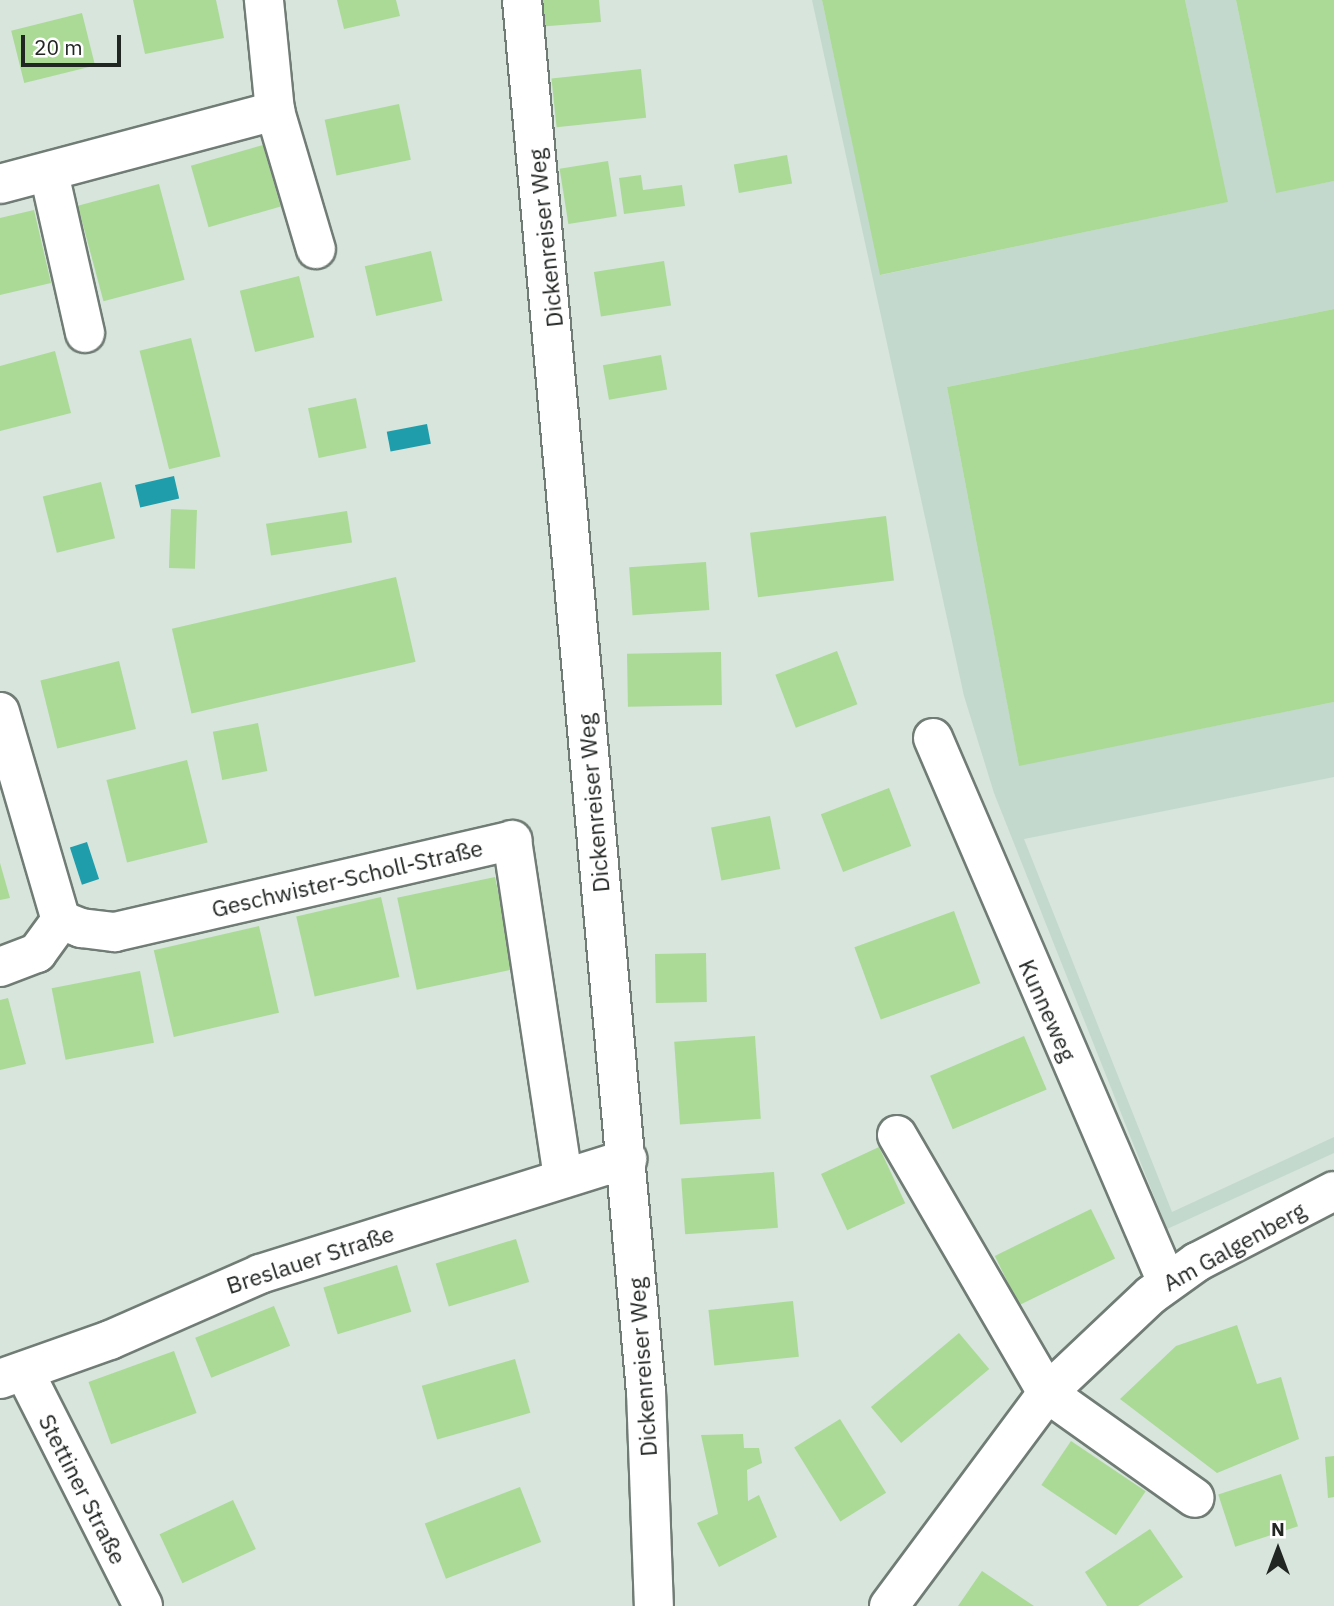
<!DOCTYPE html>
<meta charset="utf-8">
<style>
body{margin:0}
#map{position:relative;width:1334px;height:1606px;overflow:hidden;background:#d7e5dc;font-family:"IBM Plex Sans",sans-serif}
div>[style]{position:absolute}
.built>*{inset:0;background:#c4d9cd}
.water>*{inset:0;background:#209daa;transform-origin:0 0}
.building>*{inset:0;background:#abda97;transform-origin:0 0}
.roads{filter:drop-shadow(2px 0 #707c75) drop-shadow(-2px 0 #707c75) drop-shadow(0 2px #707c75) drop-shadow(0 -2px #707c75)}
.minor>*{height:38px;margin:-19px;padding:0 19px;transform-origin:19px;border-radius:19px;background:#fff}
span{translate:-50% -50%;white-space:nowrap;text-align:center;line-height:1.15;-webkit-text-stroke:5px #fff;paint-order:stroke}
.street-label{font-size:23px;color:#212623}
.north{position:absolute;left:1243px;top:1515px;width:70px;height:70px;-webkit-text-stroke:5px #fff;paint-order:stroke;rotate:0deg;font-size:19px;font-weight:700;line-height:28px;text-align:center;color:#212623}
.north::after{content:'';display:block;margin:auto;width:24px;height:32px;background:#212623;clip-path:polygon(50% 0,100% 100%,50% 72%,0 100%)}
.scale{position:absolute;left:21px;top:35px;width:100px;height:32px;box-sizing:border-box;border:4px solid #212623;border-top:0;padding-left:9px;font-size:21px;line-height:24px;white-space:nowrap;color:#212623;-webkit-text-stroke:5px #fff;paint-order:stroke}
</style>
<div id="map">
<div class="built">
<i style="clip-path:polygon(812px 0,822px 0,881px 275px,1227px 202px,1185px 0,1236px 0,1276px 192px,1334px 181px,1334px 309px,947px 387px,1019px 765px,1334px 702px,1334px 777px,1024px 839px,1172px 1212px,1334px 1137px,1334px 1153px,1167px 1229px,994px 793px,964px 696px)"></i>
</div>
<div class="water">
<i style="left:427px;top:424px;width:20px;height:41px;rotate:79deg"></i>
<i style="left:174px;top:476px;width:23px;height:40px;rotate:77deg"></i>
<i style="left:87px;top:842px;width:39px;height:18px;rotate:72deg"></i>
</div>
<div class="building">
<i style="clip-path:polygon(133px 0,216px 0,224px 38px,145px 54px)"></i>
<i style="clip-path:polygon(337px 0,396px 0,400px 16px,344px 29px)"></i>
<i style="clip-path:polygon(533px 0,599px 0,601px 22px,536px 27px)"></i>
<i style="clip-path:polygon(822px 0,1185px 0,1228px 202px,880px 275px)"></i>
<i style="clip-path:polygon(1236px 0,1334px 0,1334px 181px,1276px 193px)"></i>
<i style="left:82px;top:13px;width:54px;height:73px;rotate:76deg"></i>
<i style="left:641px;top:69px;width:49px;height:90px;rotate:84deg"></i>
<i style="left:399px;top:104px;width:57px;height:76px;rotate:78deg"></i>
<i style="left:263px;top:145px;width:64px;height:75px;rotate:74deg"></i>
<i style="left:787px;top:155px;width:29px;height:54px;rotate:80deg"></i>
<i style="left:608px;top:161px;width:56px;height:49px;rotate:81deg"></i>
<i style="clip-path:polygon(641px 175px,643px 190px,682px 185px,685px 206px,624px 214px,619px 178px)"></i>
<i style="left:159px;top:184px;width:99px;height:84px;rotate:75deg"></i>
<i style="clip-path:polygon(34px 210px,51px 283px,0 295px,0 218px)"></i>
<i style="left:431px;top:251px;width:51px;height:68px;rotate:77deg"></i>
<i style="left:664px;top:261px;width:45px;height:71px;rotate:81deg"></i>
<i style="left:299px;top:276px;width:63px;height:61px;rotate:76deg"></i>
<i style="clip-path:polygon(1334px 309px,1334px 702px,1019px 766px,947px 387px)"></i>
<i style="left:191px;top:338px;width:122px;height:53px;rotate:76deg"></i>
<i style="clip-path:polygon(55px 351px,71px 413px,0 431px,0 366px)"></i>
<i style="left:661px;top:355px;width:35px;height:59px;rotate:80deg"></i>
<i style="left:356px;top:398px;width:51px;height:49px;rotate:78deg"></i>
<i style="left:101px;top:482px;width:58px;height:60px;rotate:76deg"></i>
<i style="left:171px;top:509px;width:26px;height:59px;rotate:2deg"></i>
<i style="left:347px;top:511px;width:32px;height:82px;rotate:81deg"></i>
<i style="left:886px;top:516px;width:65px;height:137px;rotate:83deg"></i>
<i style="left:706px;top:562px;width:48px;height:77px;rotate:86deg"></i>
<i style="left:396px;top:577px;width:87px;height:230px;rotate:77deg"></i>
<i style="left:837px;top:651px;width:57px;height:66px;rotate:69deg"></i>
<i style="left:721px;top:652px;width:53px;height:94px;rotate:89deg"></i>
<i style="left:119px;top:661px;width:70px;height:81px;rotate:76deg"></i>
<i style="left:258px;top:723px;width:49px;height:46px;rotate:79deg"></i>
<i style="left:187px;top:760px;width:85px;height:83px;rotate:76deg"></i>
<i style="left:889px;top:788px;width:62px;height:73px;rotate:69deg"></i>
<i style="left:770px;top:816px;width:54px;height:60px;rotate:79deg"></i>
<i style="clip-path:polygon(0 863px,10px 898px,0 900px)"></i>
<i style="left:495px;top:877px;width:94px;height:100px;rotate:78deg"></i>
<i style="left:381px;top:897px;width:82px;height:87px;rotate:77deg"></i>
<i style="left:954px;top:911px;width:77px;height:106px;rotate:70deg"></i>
<i style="left:259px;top:926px;width:89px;height:108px;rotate:77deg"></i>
<i style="left:706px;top:953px;width:49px;height:51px;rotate:89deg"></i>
<i style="left:140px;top:971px;width:73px;height:90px;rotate:79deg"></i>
<i style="clip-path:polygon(8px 998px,26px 1064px,0 1070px,0 1000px)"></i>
<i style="left:755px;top:1036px;width:83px;height:81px;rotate:86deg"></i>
<i style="left:1024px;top:1036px;width:58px;height:102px;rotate:67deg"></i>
<i style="left:879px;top:1147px;width:62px;height:64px;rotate:65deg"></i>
<i style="left:774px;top:1172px;width:56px;height:93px;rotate:86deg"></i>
<i style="left:1091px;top:1209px;width:55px;height:107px;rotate:64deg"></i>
<i style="left:516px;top:1239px;width:45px;height:84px;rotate:73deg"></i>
<i style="left:397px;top:1265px;width:49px;height:77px;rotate:73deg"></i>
<i style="left:793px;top:1301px;width:56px;height:85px;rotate:84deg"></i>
<i style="left:274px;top:1306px;width:43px;height:85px;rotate:68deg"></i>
<i style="clip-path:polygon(1237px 1325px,1257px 1384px,1281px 1377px,1299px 1439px,1217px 1473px,1120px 1399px,1176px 1346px)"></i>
<i style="left:959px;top:1333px;width:47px;height:115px;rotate:50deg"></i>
<i style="left:174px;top:1351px;width:66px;height:91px;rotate:70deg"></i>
<i style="left:515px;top:1359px;width:56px;height:97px;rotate:74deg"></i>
<i style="left:840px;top:1419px;width:87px;height:54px;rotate:58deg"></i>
<i style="clip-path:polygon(743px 1434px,744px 1448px,759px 1448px,762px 1463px,747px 1470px,748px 1501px,759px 1495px,777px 1537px,719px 1567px,697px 1523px,718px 1514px,701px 1435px)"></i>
<i style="left:1071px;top:1441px;width:90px;height:53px;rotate:34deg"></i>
<i style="clip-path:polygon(1334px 1456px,1334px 1497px,1328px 1498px,1325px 1457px)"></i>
<i style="left:1281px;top:1474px;width:55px;height:66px;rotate:72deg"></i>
<i style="left:520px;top:1487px;width:59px;height:102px;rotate:69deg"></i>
<i style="left:233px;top:1500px;width:54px;height:81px;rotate:65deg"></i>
<i style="clip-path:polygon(1150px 1529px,1183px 1577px,1138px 1606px,1107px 1606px,1085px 1572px)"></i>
<i style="clip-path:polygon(982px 1571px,1034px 1606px,958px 1606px)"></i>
</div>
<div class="roads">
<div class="minor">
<i style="left:522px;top:0;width:1397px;rotate:84.91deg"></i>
<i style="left:646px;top:1391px;width:215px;rotate:87.9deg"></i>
<i style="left:275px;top:111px;width:144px;rotate:73.5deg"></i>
<i style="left:49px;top:173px;width:164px;rotate:77.3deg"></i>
<i style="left:0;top:184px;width:285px;rotate:-14.9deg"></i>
<i style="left:275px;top:111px;width:112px;rotate:-95.7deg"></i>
<i style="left:0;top:712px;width:217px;rotate:73.7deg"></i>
<i style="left:61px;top:920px;width:22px;rotate:22deg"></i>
<i style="left:81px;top:928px;width:34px;rotate:7deg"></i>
<i style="left:115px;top:932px;width:408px;rotate:-13deg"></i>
<i style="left:512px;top:840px;width:342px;rotate:81.4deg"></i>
<i style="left:933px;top:738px;width:590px;rotate:66.74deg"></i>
<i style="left:0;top:967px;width:40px;rotate:-21deg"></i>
<i style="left:37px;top:953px;width:41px;rotate:-54deg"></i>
<i style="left:897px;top:1135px;width:298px;rotate:59.8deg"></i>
<i style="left:1047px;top:1393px;width:181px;rotate:35.4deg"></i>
<i style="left:24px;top:1371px;width:263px;rotate:63.1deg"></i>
<i style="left:0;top:1379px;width:117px;rotate:-19.5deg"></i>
<i style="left:110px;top:1340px;width:164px;rotate:-23.7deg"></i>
<i style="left:260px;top:1274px;width:385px;rotate:-17.4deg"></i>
<i style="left:889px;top:1606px;width:265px;rotate:-53.4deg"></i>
<i style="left:1047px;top:1393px;width:143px;rotate:-43.3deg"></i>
<i style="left:1151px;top:1295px;width:57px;rotate:-35.7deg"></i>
<i style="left:1197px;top:1262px;width:154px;rotate:-27.4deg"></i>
</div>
</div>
<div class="street-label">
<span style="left:545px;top:238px;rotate:-96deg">Dickenreiser Weg</span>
<span style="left:593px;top:803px;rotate:-95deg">Dickenreiser Weg</span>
<span style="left:347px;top:878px;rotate:-13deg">Geschwister-Scholl-Straße</span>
<span style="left:1048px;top:1010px;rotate:66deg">Kunneweg</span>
<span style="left:1234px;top:1246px;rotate:-29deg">Am Galgenberg</span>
<span style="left:310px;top:1259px;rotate:-18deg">Breslauer Straße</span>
<span style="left:642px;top:1367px;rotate:-94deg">Dickenreiser Weg</span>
<span style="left:83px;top:1489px;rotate:63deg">Stettiner Straße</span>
</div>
<div class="north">N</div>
<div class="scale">20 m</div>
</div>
